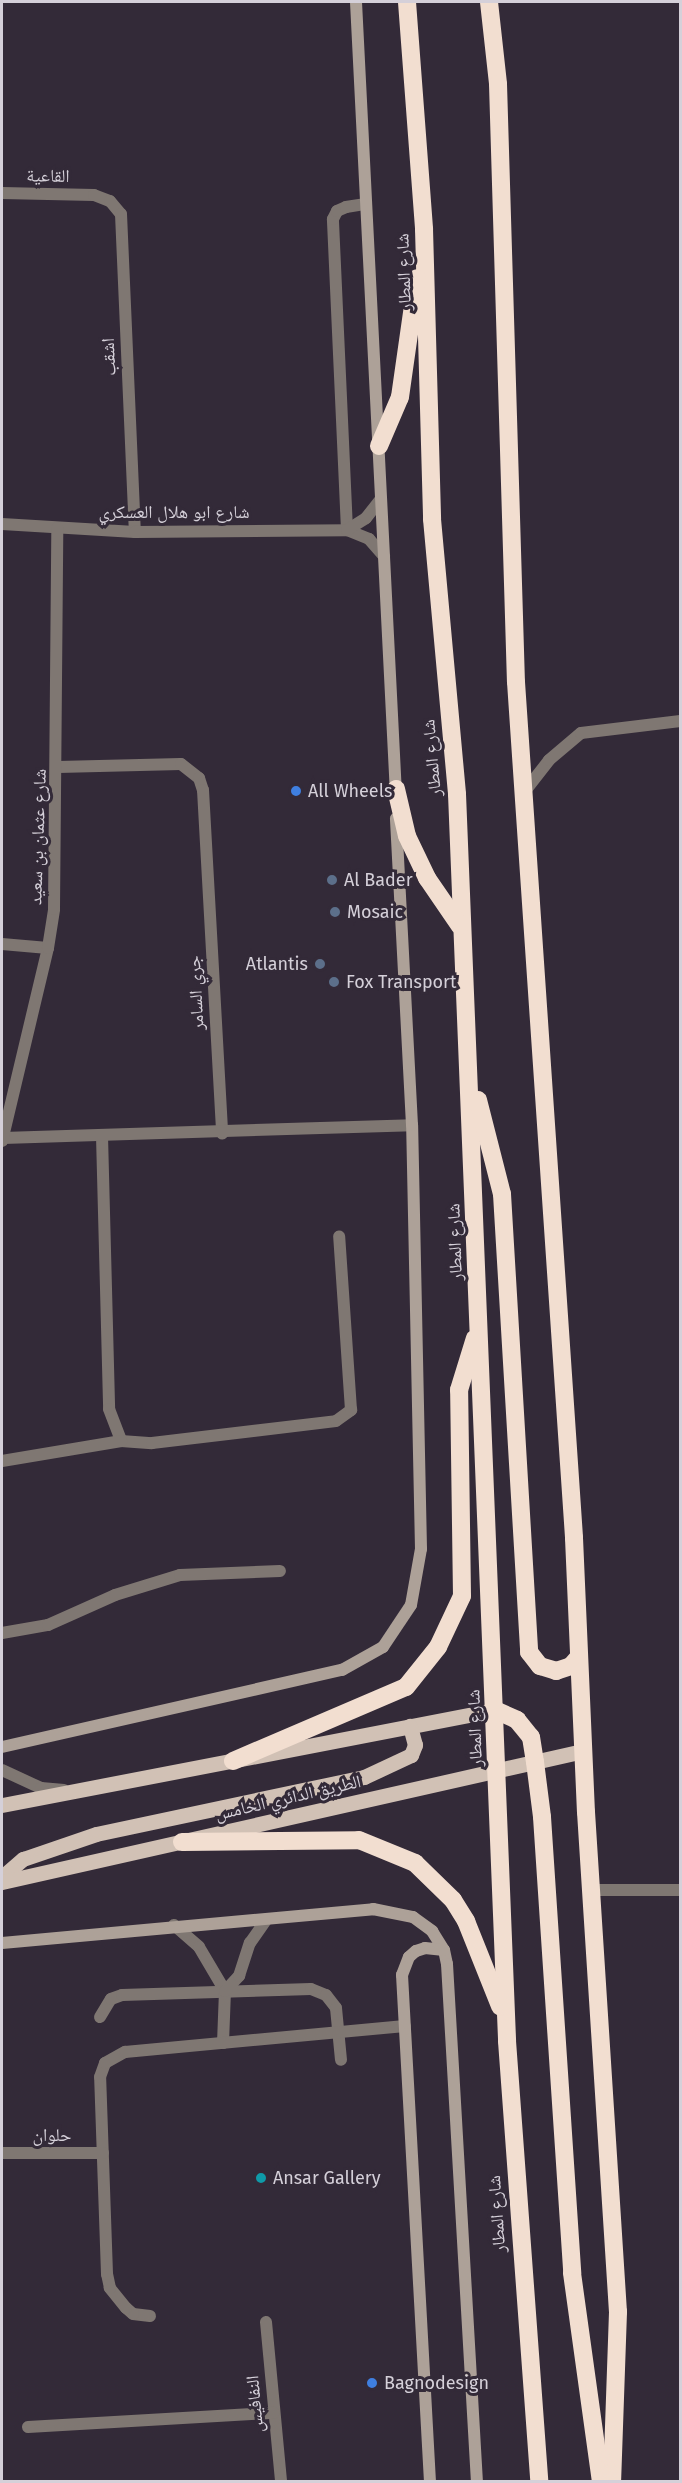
<!DOCTYPE html>
<meta charset="utf-8">
<style>
body{margin:0}
#map{position:relative;width:682px;height:2483px;overflow:hidden;background:#332a38;font-family:"Fira Sans","Noto Naskh Arabic",sans-serif}
div>[style]{position:absolute}
.lane>*{height:12px;margin:-6px;padding:0 6px;transform-origin:6px;border-radius:6px;background:#7f7772}
.street>*{height:12px;margin:-6px;padding:0 6px;transform-origin:6px;border-radius:6px;background:#7f7772}
.secondary>*{height:12px;margin:-6px;padding:0 6px;transform-origin:6px;border-radius:6px;background:#ada198}
.primary>*{height:15px;margin:-7.5px;padding:0 7.5px;transform-origin:7.5px;border-radius:7.5px;background:#d1c1b5}
.highway>*{height:18px;margin:-9px;padding:0 9px;transform-origin:9px;border-radius:9px;background:#f2ded0}
.dots>*{width:16px;height:16px;translate:-50% -50%;box-sizing:border-box;border:3px solid #332a38;border-radius:50%}
span{translate:-50% -50%;white-space:nowrap;text-align:center;line-height:1.15;-webkit-text-stroke:6px #332a38;paint-order:stroke}
.street-label{font-size:18px;color:#d5d0d9}
.poi-label{font-size:18px;color:#d5d0d9}
.left{translate:0 -50%;text-align:left}
.right{translate:-100% -50%;text-align:right}
.frame{position:absolute;inset:0;border:3px solid #d5d0d9;pointer-events:none}
</style>
<div id="map">
<div class="lane">
<i style="left:347px;top:530px;width:311px;rotate:-92.6deg"></i>
<i style="left:333px;top:219px;width:9px;rotate:-63deg"></i>
<i style="left:337px;top:211px;width:10px;rotate:-24deg"></i>
<i style="left:346px;top:207px;width:20px;rotate:-9deg"></i>
<i style="left:525px;top:791px;width:39px;rotate:-52deg"></i>
<i style="left:549px;top:760px;width:42px;rotate:-40.2deg"></i>
<i style="left:581px;top:733px;width:100px;rotate:-6.9deg"></i>
<i style="left:102px;top:1136px;width:273px;rotate:88.5deg"></i>
<i style="left:109px;top:1409px;width:34px;rotate:69deg"></i>
<i style="left:121px;top:1441px;width:31px;rotate:4deg"></i>
<i style="left:152px;top:1443px;width:185px;rotate:-6.8deg"></i>
<i style="left:336px;top:1421px;width:19px;rotate:-36deg"></i>
<i style="left:351px;top:1410px;width:174px;rotate:-93.9deg"></i>
<i style="left:2px;top:1461px;width:121px;rotate:-9.5deg"></i>
<i style="left:2px;top:1633px;width:47px;rotate:-9.9deg"></i>
<i style="left:48px;top:1625px;width:73px;rotate:-24.1deg"></i>
<i style="left:115px;top:1595px;width:68px;rotate:-17.1deg"></i>
<i style="left:180px;top:1575px;width:100px;rotate:-2.3deg"></i>
<i style="left:590px;top:1890px;width:90px"></i>
<i style="left:174px;top:1925px;width:33px;rotate:41deg"></i>
<i style="left:199px;top:1947px;width:51px;rotate:59.4deg"></i>
<i style="left:100px;top:2017px;width:21px;rotate:-59deg"></i>
<i style="left:111px;top:1999px;width:12px;rotate:-20deg"></i>
<i style="left:122px;top:1995px;width:189px;rotate:-1.8deg"></i>
<i style="left:311px;top:1989px;width:16px;rotate:22deg"></i>
<i style="left:326px;top:1995px;width:16px;rotate:52deg"></i>
<i style="left:336px;top:2008px;width:52px;rotate:84.5deg"></i>
<i style="left:223px;top:2043px;width:52px;rotate:-87.8deg"></i>
<i style="left:225px;top:1991px;width:21px;rotate:-47deg"></i>
<i style="left:239px;top:1976px;width:35px;rotate:-72deg"></i>
<i style="left:250px;top:1943px;width:28px;rotate:-55deg"></i>
<i style="left:150px;top:2316px;width:17px;rotate:-173deg"></i>
<i style="left:133px;top:2314px;width:9px;rotate:-139deg"></i>
<i style="left:126px;top:2308px;width:26px;rotate:-129deg"></i>
<i style="left:110px;top:2288px;width:14px;rotate:-102deg"></i>
<i style="left:107px;top:2274px;width:197px;rotate:-92deg"></i>
<i style="left:100px;top:2077px;width:15px;rotate:-70deg"></i>
<i style="left:105px;top:2063px;width:23px;rotate:-29deg"></i>
<i style="left:125px;top:2052px;width:281px;rotate:-5.3deg"></i>
</div>
<div class="street">
<i style="left:2px;top:193px;width:92px;rotate:1.2deg"></i>
<i style="left:94px;top:195px;width:17px;rotate:21deg"></i>
<i style="left:110px;top:201px;width:17px;rotate:50deg"></i>
<i style="left:121px;top:214px;width:318px;rotate:87.5deg"></i>
<i style="left:2px;top:524px;width:133px;rotate:3.4deg"></i>
<i style="left:135px;top:532px;width:212px;rotate:-0.5deg"></i>
<i style="left:347px;top:530px;width:24px;rotate:22deg"></i>
<i style="left:369px;top:539px;width:23px;rotate:49deg"></i>
<i style="left:347px;top:530px;width:22px;rotate:-32deg"></i>
<i style="left:366px;top:518px;width:24px;rotate:-52deg"></i>
<i style="left:58px;top:767px;width:123px;rotate:-1.4deg"></i>
<i style="left:181px;top:764px;width:23px;rotate:38deg"></i>
<i style="left:199px;top:778px;width:13px;rotate:72deg"></i>
<i style="left:203px;top:790px;width:344px;rotate:86.8deg"></i>
<i style="left:2px;top:944px;width:46px;rotate:5deg"></i>
<i style="left:3px;top:1138px;width:409px;rotate:-1.8deg"></i>
<i style="left:2px;top:1141px;width:198px;rotate:-76.6deg"></i>
<i style="left:48px;top:948px;width:39px;rotate:-81deg"></i>
<i style="left:54px;top:909px;width:381px;rotate:-89.5deg"></i>
<i style="left:2px;top:1770px;width:43px;rotate:24.8deg"></i>
<i style="left:41px;top:1788px;width:23px;rotate:5deg"></i>
<i style="left:2px;top:2153px;width:101px"></i>
<i style="left:266px;top:2322px;width:161px;rotate:84.6deg"></i>
<i style="left:28px;top:2427px;width:246px;rotate:-3.3deg"></i>
</div>
<div class="secondary">
<i style="left:356px;top:2px;width:793px;rotate:87.11deg"></i>
<i style="left:2px;top:1747px;width:349px;rotate:-12.8deg"></i>
<i style="left:342px;top:1670px;width:47px;rotate:-29.3deg"></i>
<i style="left:383px;top:1647px;width:50px;rotate:-56.3deg"></i>
<i style="left:411px;top:1605px;width:57px;rotate:-79.9deg"></i>
<i style="left:421px;top:1549px;width:424px;rotate:-91.2deg"></i>
<i style="left:412px;top:1125px;width:307px;rotate:-93deg"></i>
<i style="left:2px;top:1943px;width:373px;rotate:-5.2deg"></i>
<i style="left:373px;top:1909px;width:41px;rotate:11.3deg"></i>
<i style="left:413px;top:1917px;width:24px;rotate:36deg"></i>
<i style="left:432px;top:1931px;width:22px;rotate:58deg"></i>
<i style="left:444px;top:1950px;width:14px;rotate:78deg"></i>
<i style="left:447px;top:1964px;width:519px;rotate:86.69deg"></i>
<i style="left:430px;top:2482px;width:508px;rotate:-93.16deg"></i>
<i style="left:402px;top:1975px;width:19px;rotate:-69deg"></i>
<i style="left:409px;top:1957px;width:9px;rotate:-41deg"></i>
<i style="left:416px;top:1951px;width:9px;rotate:-18deg"></i>
<i style="left:425px;top:1948px;width:19px;rotate:6deg"></i>
</div>
<div class="primary">
<i style="left:2px;top:1805px;width:502px;rotate:-10.91deg"></i>
<i style="left:2px;top:1877px;width:28px;rotate:-41deg"></i>
<i style="left:23px;top:1859px;width:77px;rotate:-18.9deg"></i>
<i style="left:96px;top:1834px;width:274px;rotate:-12deg"></i>
<i style="left:364px;top:1777px;width:52px;rotate:-25.1deg"></i>
<i style="left:411px;top:1755px;width:11px;rotate:-68deg"></i>
<i style="left:415px;top:1745px;width:20px;rotate:-105deg"></i>
<i style="left:2px;top:1882px;width:596px;rotate:-12.71deg"></i>
</div>
<div class="highway">
<i style="left:407px;top:2px;width:228px;rotate:85.7deg"></i>
<i style="left:424px;top:229px;width:290px;rotate:88.4deg"></i>
<i style="left:432px;top:519px;width:276px;rotate:84.8deg"></i>
<i style="left:457px;top:794px;width:1248px;rotate:87.7deg"></i>
<i style="left:507px;top:2041px;width:442px;rotate:85.8deg"></i>
<i style="left:489px;top:2px;width:82px;rotate:83.7deg"></i>
<i style="left:498px;top:84px;width:598px;rotate:88.28deg"></i>
<i style="left:516px;top:682px;width:858px;rotate:86.12deg"></i>
<i style="left:574px;top:1538px;width:274px;rotate:87.5deg"></i>
<i style="left:586px;top:1812px;width:501px;rotate:86.34deg"></i>
<i style="left:618px;top:2312px;width:170px;rotate:92deg"></i>
<i style="left:379px;top:446px;width:53px;rotate:-66.8deg"></i>
<i style="left:400px;top:397px;width:120px;rotate:-81.9deg"></i>
<i style="left:396px;top:789px;width:48px;rotate:76.8deg"></i>
<i style="left:407px;top:836px;width:47px;rotate:64.5deg"></i>
<i style="left:427px;top:878px;width:58px;rotate:55.5deg"></i>
<i style="left:478px;top:1100px;width:97px;rotate:75.7deg"></i>
<i style="left:502px;top:1194px;width:459px;rotate:86.6deg"></i>
<i style="left:529px;top:1652px;width:18px;rotate:52deg"></i>
<i style="left:540px;top:1666px;width:17px;rotate:17deg"></i>
<i style="left:556px;top:1671px;width:16px;rotate:-18deg"></i>
<i style="left:571px;top:1666px;width:11px;rotate:-49deg"></i>
<i style="left:495px;top:1710px;width:24px;rotate:24deg"></i>
<i style="left:517px;top:1720px;width:22px;rotate:51deg"></i>
<i style="left:531px;top:1737px;width:25px;rotate:81deg"></i>
<i style="left:535px;top:1762px;width:55px;rotate:82.7deg"></i>
<i style="left:542px;top:1817px;width:457px;rotate:86.2deg"></i>
<i style="left:572px;top:2273px;width:211px;rotate:82.1deg"></i>
<i style="left:233px;top:1761px;width:188px;rotate:-23.2deg"></i>
<i style="left:406px;top:1687px;width:51px;rotate:-51.3deg"></i>
<i style="left:438px;top:1647px;width:56px;rotate:-64.8deg"></i>
<i style="left:462px;top:1596px;width:206px;rotate:-90.8deg"></i>
<i style="left:459px;top:1390px;width:54px;rotate:-72.9deg"></i>
<i style="left:182px;top:1842px;width:177px;rotate:-0.6deg"></i>
<i style="left:359px;top:1840px;width:61px;rotate:22.3deg"></i>
<i style="left:415px;top:1863px;width:53px;rotate:44.2deg"></i>
<i style="left:453px;top:1900px;width:25px;rotate:58deg"></i>
<i style="left:466px;top:1921px;width:92px;rotate:68.2deg"></i>
</div>
<div class="dots">
<i style="left:296px;top:791px;background:#3f7fe0"></i>
<i style="left:332px;top:880px;background:#5c6f8a"></i>
<i style="left:335px;top:912px;background:#5c6f8a"></i>
<i style="left:320px;top:964px;background:#5c6f8a"></i>
<i style="left:334px;top:982px;background:#5c6f8a"></i>
<i style="left:261px;top:2178px;background:#0f9aa8"></i>
<i style="left:372px;top:2383px;background:#3f7fe0"></i>
</div>
<div class="street-label">
<span style="left:48px;top:176px;rotate:1deg">القاعية</span>
<span style="left:404px;top:272px;rotate:-92deg">شارع المطار</span>
<span style="left:109px;top:357px;rotate:-93deg">اشقب</span>
<span style="left:174px;top:512px">شارع ابو هلال العسكري</span>
<span style="left:432px;top:758px;rotate:-95deg">شارع المطار</span>
<span style="left:38px;top:837px;rotate:-88deg">شارع عثمان بن سعيد</span>
<span style="left:196px;top:993px;rotate:-93deg">جري السامر</span>
<span style="left:455px;top:1242px;rotate:-92deg">شارع المطار</span>
<span style="left:475px;top:1728px;rotate:-92deg">شارع المطار</span>
<span style="left:288px;top:1798px;rotate:-13deg">الطريق الدائري الخامس</span>
<span style="left:52px;top:2135px">حلوان</span>
<span style="left:497px;top:2214px;rotate:-94deg">شارع المطار</span>
<span style="left:255px;top:2404px;rotate:-95deg">النفافيس</span>
</div>
<div class="poi-label">
<span class="left" style="left:308px;top:791px">All Wheels</span>
<span class="left" style="left:344px;top:880px">Al Bader</span>
<span class="left" style="left:347px;top:912px">Mosaic</span>
<span class="right" style="left:308px;top:964px">Atlantis</span>
<span class="left" style="left:346px;top:982px">Fox Transport</span>
<span class="left" style="left:273px;top:2178px">Ansar Gallery</span>
<span class="left" style="left:384px;top:2383px">Bagnodesign</span>
</div>
<div class="frame"></div>
</div>
